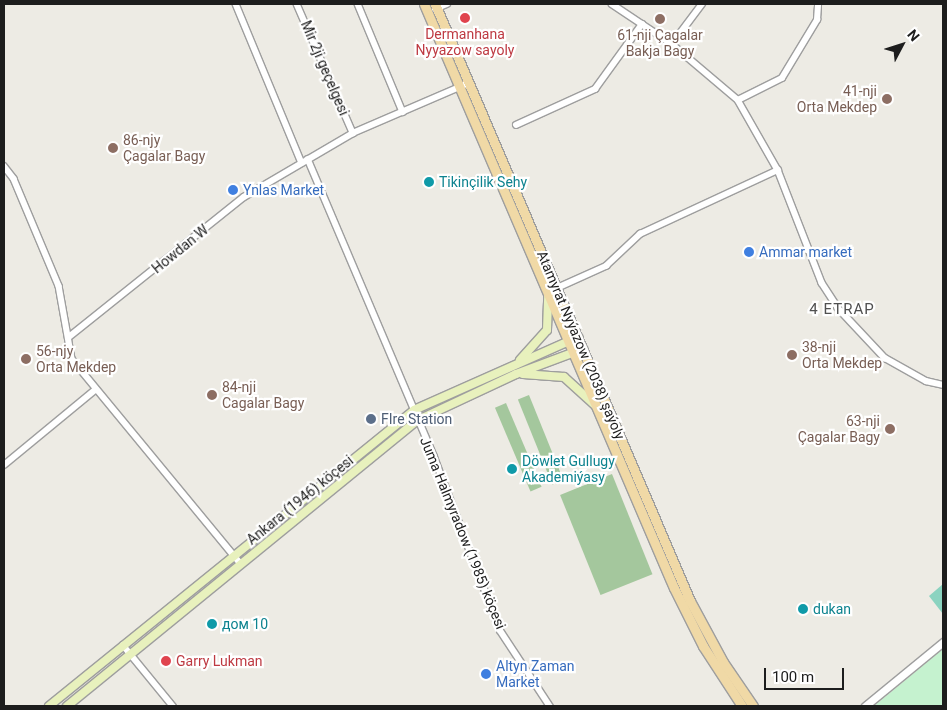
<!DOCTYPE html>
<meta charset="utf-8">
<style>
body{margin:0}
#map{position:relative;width:947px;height:710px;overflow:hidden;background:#edebe4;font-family:Roboto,sans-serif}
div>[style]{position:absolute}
.forest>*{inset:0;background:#a4c79d;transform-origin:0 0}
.park>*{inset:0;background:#c5f2cf}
.pitch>*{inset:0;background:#8bd3c0}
.roads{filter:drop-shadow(1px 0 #9e9e9e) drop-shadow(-1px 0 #9e9e9e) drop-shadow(0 1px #9e9e9e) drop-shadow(0 -1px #9e9e9e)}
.minor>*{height:5.5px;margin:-2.75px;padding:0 2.75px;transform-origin:2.75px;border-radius:2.75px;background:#fff}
.tertiary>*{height:7px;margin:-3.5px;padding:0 3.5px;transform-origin:3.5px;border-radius:3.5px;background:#fff}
.secondary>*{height:8px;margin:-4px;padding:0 4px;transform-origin:4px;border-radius:4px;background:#e8f1bd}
.primary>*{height:9px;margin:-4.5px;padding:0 4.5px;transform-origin:4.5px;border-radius:4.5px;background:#f0d9a6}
.dots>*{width:14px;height:14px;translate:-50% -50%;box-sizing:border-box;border:2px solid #fff;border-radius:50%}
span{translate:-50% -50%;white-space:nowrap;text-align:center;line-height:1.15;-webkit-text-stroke:4.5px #fff;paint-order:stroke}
.health-label{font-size:14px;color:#be3a42}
.left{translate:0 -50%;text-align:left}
.education-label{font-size:14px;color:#785e54}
.right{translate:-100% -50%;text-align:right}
.street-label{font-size:14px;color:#1d1d1d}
.culture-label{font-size:14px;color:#0d838f}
.shop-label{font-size:14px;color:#366cbe}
.service-label{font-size:14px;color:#4e5e75}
.neighbourhood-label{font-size:15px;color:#505050;letter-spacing:1px}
.frame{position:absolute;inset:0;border:5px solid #1d1d1d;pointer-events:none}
.north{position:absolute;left:877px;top:20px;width:50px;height:50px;-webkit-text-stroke:4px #fff;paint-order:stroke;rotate:50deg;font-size:14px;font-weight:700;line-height:20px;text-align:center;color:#1d1d1d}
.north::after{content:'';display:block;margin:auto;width:18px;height:22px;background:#1d1d1d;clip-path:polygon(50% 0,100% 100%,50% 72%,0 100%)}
.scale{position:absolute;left:764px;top:668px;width:80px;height:22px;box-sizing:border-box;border:2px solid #1d1d1d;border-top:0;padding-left:6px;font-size:15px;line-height:18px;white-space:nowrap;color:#1d1d1d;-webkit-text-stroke:4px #fff;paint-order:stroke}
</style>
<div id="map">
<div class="forest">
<i style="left:529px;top:395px;width:92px;height:12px;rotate:68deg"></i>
<i style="left:506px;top:403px;width:91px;height:12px;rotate:67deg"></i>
<i style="left:612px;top:474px;width:108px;height:56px;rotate:68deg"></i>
</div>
<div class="park">
<i style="clip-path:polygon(943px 649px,943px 706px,874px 706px)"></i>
</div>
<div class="pitch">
<i style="clip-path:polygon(943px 584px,943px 614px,929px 596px)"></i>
</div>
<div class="roads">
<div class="minor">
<i style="left:236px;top:4px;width:172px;rotate:67.5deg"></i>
<i style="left:297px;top:4px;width:141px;rotate:66.5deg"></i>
<i style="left:358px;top:4px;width:117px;rotate:67.4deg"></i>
<i style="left:612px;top:4px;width:72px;rotate:33.7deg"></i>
<i style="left:672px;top:44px;width:87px;rotate:40.3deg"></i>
<i style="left:738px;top:100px;width:81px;rotate:60.3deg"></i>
<i style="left:778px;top:170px;width:121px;rotate:68.7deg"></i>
<i style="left:822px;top:283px;width:30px;rotate:57deg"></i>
<i style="left:838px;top:308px;width:69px;rotate:46.8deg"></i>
<i style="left:885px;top:358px;width:47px;rotate:29.3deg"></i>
<i style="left:926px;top:381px;width:17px;rotate:13deg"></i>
<i style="left:435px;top:9px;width:13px;rotate:-23deg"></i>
<i style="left:672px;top:44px;width:50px;rotate:-53.1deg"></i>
<i style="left:738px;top:100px;width:49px;rotate:-26.6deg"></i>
<i style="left:782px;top:78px;width:68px;rotate:-58.9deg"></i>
<i style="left:817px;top:20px;width:16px;rotate:-86deg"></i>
<i style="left:516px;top:125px;width:87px;rotate:-24.5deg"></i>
<i style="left:595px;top:89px;width:80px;rotate:-54.1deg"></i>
<i style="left:308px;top:159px;width:323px;rotate:67deg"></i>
<i style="left:434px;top:456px;width:186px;rotate:69.2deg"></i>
<i style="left:500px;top:630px;width:91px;rotate:56.7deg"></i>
<i style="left:4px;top:166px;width:16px;rotate:52deg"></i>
<i style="left:14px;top:179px;width:116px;rotate:67.2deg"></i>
<i style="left:59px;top:286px;width:74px;rotate:79.9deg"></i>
<i style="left:72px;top:359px;width:264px;rotate:50.5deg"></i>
<i style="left:557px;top:288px;width:54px;rotate:-24.2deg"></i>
<i style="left:606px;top:266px;width:47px;rotate:-43.3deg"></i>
<i style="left:640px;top:234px;width:152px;rotate:-24.9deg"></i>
<i style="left:69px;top:337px;width:224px;rotate:-38.7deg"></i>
<i style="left:244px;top:197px;width:126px;rotate:-30.4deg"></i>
<i style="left:353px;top:133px;width:126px;rotate:-23.3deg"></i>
<i style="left:4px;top:465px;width:118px;rotate:-39.5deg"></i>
<i style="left:123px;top:645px;width:79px;rotate:50.7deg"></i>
</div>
<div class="tertiary">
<i style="left:865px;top:706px;width:101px;rotate:-39.4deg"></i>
</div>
<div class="secondary">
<i style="left:520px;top:360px;width:40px;rotate:-48deg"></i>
<i style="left:547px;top:330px;width:35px;rotate:-88deg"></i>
<i style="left:523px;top:374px;width:41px;rotate:4.2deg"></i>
<i style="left:564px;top:377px;width:42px;rotate:42.1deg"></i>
<i style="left:49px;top:706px;width:470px;rotate:-39deg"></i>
<i style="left:414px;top:410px;width:180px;rotate:-24deg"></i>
<i style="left:67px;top:706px;width:453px;rotate:-39.2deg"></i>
<i style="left:418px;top:420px;width:108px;rotate:-25.1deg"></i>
<i style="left:516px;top:374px;width:72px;rotate:-20.5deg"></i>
</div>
<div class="primary">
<i style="left:424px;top:4px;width:635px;rotate:66.83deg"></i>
<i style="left:674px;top:588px;width:65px;rotate:63.4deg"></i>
<i style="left:703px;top:646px;width:72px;rotate:57deg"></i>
<i style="left:435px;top:4px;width:649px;rotate:66.87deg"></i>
<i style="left:690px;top:601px;width:69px;rotate:61.6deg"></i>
<i style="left:723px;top:662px;width:53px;rotate:55.7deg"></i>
</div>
</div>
<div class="dots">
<i style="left:465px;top:18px;background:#e0444e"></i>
<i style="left:660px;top:19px;background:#8d6e63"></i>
<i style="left:887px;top:99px;background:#8d6e63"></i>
<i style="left:113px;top:148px;background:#8d6e63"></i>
<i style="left:429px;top:182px;background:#0f9aa8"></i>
<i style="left:233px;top:190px;background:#3f7fe0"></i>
<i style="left:749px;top:252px;background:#3f7fe0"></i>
<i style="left:792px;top:355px;background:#8d6e63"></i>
<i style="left:26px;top:359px;background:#8d6e63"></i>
<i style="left:212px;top:395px;background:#8d6e63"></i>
<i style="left:371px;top:419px;background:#5c6f8a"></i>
<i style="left:890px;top:429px;background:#8d6e63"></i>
<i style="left:512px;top:469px;background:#0f9aa8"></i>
<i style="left:803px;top:609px;background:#0f9aa8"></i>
<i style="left:212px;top:624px;background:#0f9aa8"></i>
<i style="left:166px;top:661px;background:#e0444e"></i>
<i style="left:486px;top:674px;background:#3f7fe0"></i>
</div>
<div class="health-label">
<span style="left:465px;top:42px">Dermanhana<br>Nyyazow sayoly</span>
<span class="left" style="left:176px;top:661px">Garry Lukman</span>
</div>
<div class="education-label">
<span style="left:660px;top:43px">61-nji Çagalar<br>Bakja Bagy</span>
<span class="right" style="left:877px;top:99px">41-nji<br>Orta Mekdep</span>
<span class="left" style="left:123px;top:148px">86-njy<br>Çagalar Bagy</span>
<span class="left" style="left:802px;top:355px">38-nji<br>Orta Mekdep</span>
<span class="left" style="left:36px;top:359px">56-njy<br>Orta Mekdep</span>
<span class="left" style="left:222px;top:395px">84-nji<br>Cagalar Bagy</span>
<span class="right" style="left:880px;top:429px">63-nji<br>Çagalar Bagy</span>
</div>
<div class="street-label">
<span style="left:325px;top:68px;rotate:67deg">Mir 2ji geçelgesi</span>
<span style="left:180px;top:249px;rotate:-39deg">Howdan W</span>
<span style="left:581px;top:345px;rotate:67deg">Atamyrat Nyýazow (2038) şaýoly</span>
<span style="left:300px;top:500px;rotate:-39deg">Ankara (1946) köçesi</span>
<span style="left:463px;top:533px;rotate:68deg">Juma Halmyradow (1985) köçesi</span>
</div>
<div class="culture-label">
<span class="left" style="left:439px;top:182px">Tikinçilik Sehy</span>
<span class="left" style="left:522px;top:469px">Döwlet Gullugy<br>Akademiýasy</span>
<span class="left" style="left:813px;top:609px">dukan</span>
<span class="left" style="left:222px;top:624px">дом 10</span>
</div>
<div class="shop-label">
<span class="left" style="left:243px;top:190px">Ynlas Market</span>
<span class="left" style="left:759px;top:252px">Ammar market</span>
<span class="left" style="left:496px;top:674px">Altyn Zaman<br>Market</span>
</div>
<div class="service-label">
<span class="left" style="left:381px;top:419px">FIre Station</span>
</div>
<div class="neighbourhood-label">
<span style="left:842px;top:310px">4 ETRAP</span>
</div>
<div class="frame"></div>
<div class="north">N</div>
<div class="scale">100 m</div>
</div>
